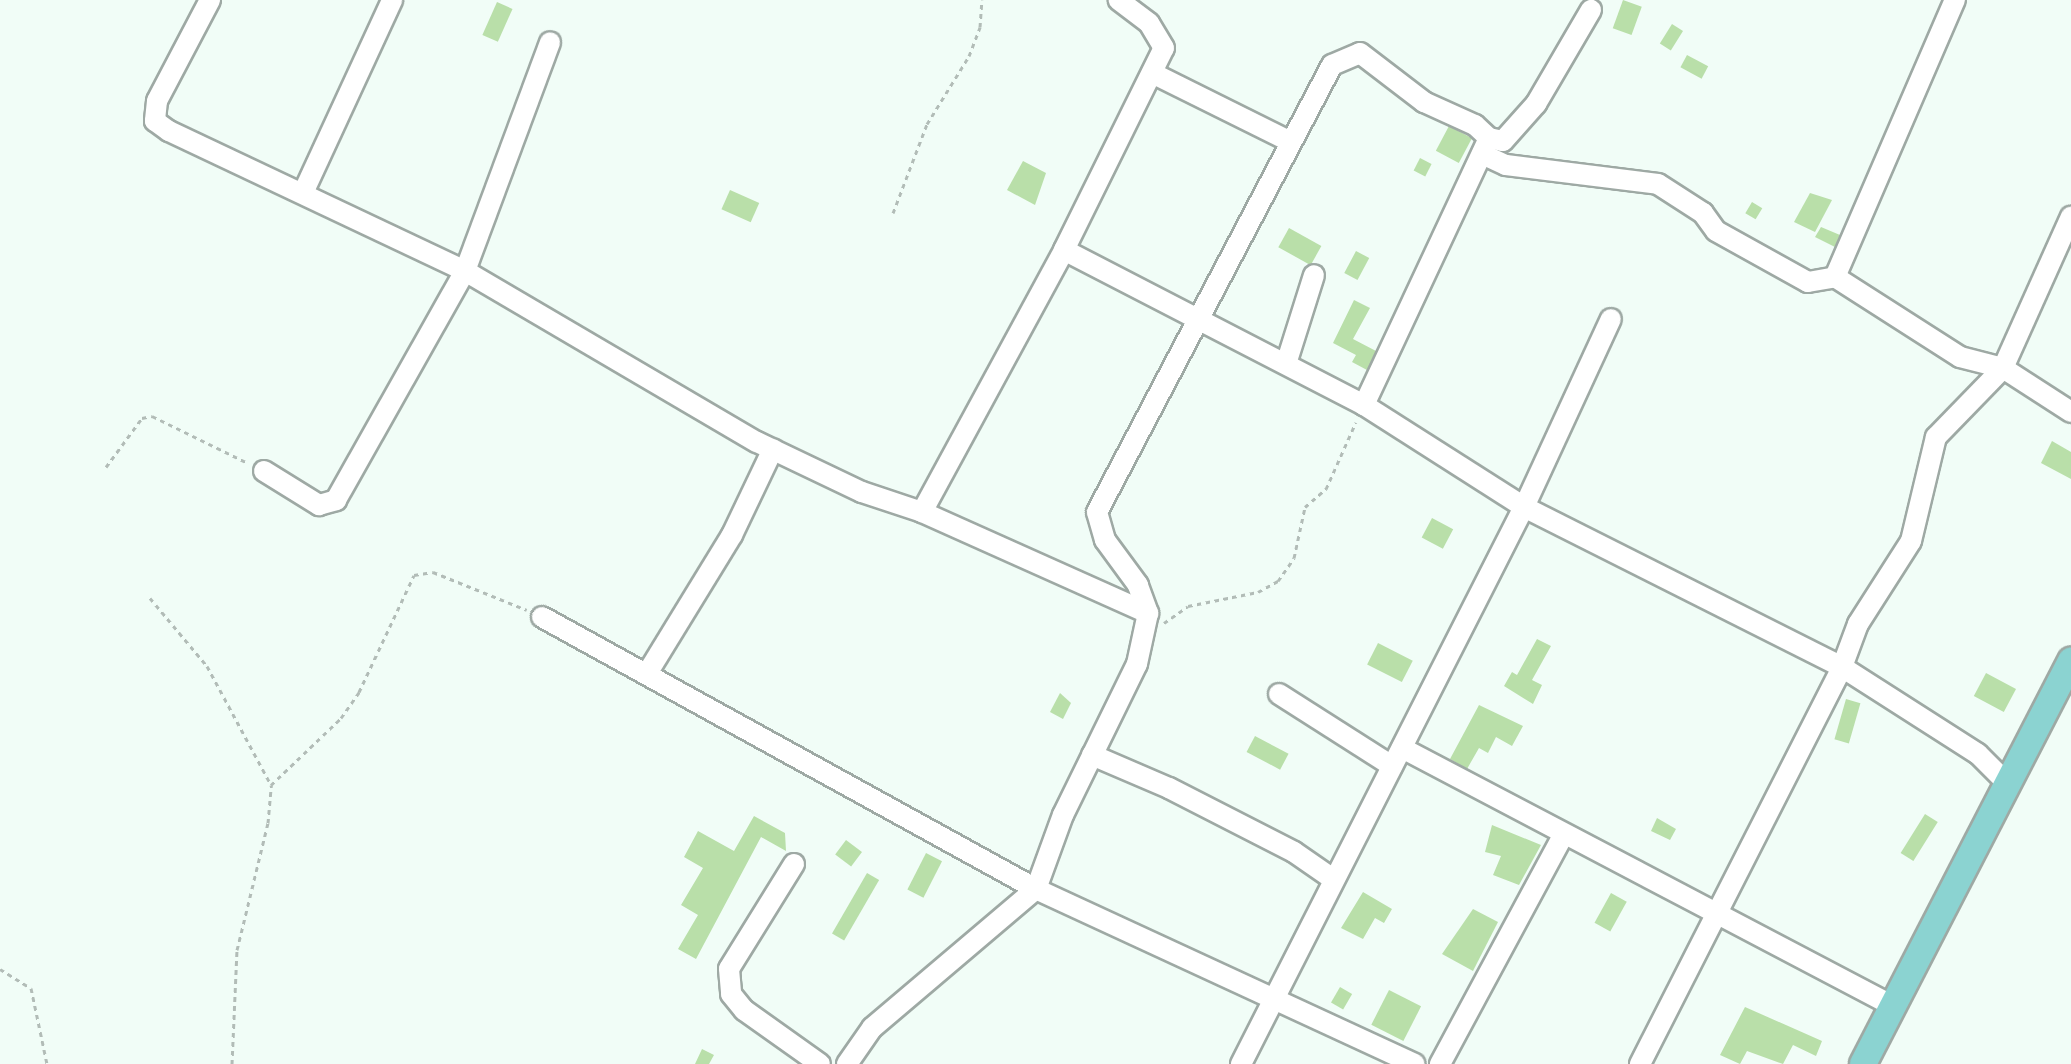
<!DOCTYPE html>
<style>
body{margin:0}
#map{position:relative;width:2071px;height:1064px;overflow:hidden;background:#f1fdf7;font-family:"Source Sans 3",sans-serif}
div>[style]{position:absolute}
.building>*{inset:0;background:#b9dfa9;transform-origin:0 0}
.path>*{height:3px;margin-top:-1.5px;transform-origin:0;background:repeating-linear-gradient(90deg,#b2bcb7 0 4.5px,transparent 0 9px)}
.roads{filter:drop-shadow(2px 0 #9ea9a4) drop-shadow(-2px 0 #9ea9a4) drop-shadow(0 2px #9ea9a4) drop-shadow(0 -2px #9ea9a4)}
.minor>*{height:20px;margin:-10px;padding:0 10px;transform-origin:10px;border-radius:10px;background:#fff}
.major>*{height:26px;margin:-13px;padding:0 13px;transform-origin:13px;border-radius:13px;background:#8bd3d1}
span{translate:-50% -50%;white-space:nowrap;text-align:center;line-height:1.15;-webkit-text-stroke:5px #fff;paint-order:stroke}
</style>
<div id="map">
<div class="building">
<i style="left:1623px;top:0;width:20px;height:30px;rotate:20deg"></i>
<i style="left:497px;top:2px;width:17px;height:36px;rotate:24deg"></i>
<i style="left:1672px;top:24px;width:13px;height:23px;rotate:32deg"></i>
<i style="left:1687px;top:55px;width:24px;height:14px;rotate:28deg"></i>
<i style="left:1449px;top:126px;width:26px;height:28px;rotate:28deg"></i>
<i style="left:1420px;top:158px;width:13px;height:14px;rotate:27deg"></i>
<i style="clip-path:polygon(1023px 161px,1046px 173px,1035px 205px,1007px 190px)"></i>
<i style="left:730px;top:190px;width:32px;height:21px;rotate:24deg"></i>
<i style="clip-path:polygon(1810px 193px,1832px 200px,1815px 232px,1794px 222px)"></i>
<i style="left:1752px;top:202px;width:12px;height:13px;rotate:31deg"></i>
<i style="clip-path:polygon(1821px 227px,1840px 235px,1835px 247px,1815px 237px)"></i>
<i style="left:1289px;top:228px;width:37px;height:22px;rotate:29deg"></i>
<i style="left:1356px;top:251px;width:15px;height:25px;rotate:28deg"></i>
<i style="clip-path:polygon(1354px 300px,1370px 308px,1353px 339px,1376px 351px,1367px 370px,1352px 362px,1356px 355px,1333px 343px)"></i>
<i style="clip-path:polygon(2052px 441px,2071px 452px,2071px 479px,2041px 463px)"></i>
<i style="left:1432px;top:518px;width:24px;height:22px;rotate:28deg"></i>
<i style="clip-path:polygon(1537px 639px,1551px 646px,1532px 680px,1542px 685px,1533px 704px,1504px 686px,1512px 672px,1517px 675px)"></i>
<i style="left:1378px;top:643px;width:39px;height:24px;rotate:27deg"></i>
<i style="left:1986px;top:673px;width:34px;height:26px;rotate:28deg"></i>
<i style="clip-path:polygon(1060px 693px,1071px 703px,1063px 719px,1050px 712px)"></i>
<i style="left:1846px;top:699px;width:15px;height:42px;rotate:16deg"></i>
<i style="clip-path:polygon(1479px 705px,1523px 726px,1512px 746px,1496px 737px,1488px 753px,1479px 748px,1467px 769px,1450px 759px)"></i>
<i style="left:1255px;top:736px;width:38px;height:18px;rotate:28deg"></i>
<i style="left:1925px;top:814px;width:15px;height:46px;rotate:32deg"></i>
<i style="clip-path:polygon(754px 816px,785px 833px,786px 851px,761px 837px,696px 959px,678px 949px,698px 915px,681px 905px,703px 868px,684px 857px,698px 831px,734px 851px)"></i>
<i style="clip-path:polygon(1657px 818px,1676px 829px,1670px 840px,1651px 831px)"></i>
<i style="clip-path:polygon(1492px 825px,1541px 845px,1519px 885px,1493px 875px,1501px 856px,1485px 852px)"></i>
<i style="left:846px;top:840px;width:20px;height:18px;rotate:37deg"></i>
<i style="left:926px;top:853px;width:18px;height:41px;rotate:27deg"></i>
<i style="left:867px;top:873px;width:14px;height:70px;rotate:30deg"></i>
<i style="clip-path:polygon(1363px 892px,1392px 909px,1384px 923px,1375px 918px,1363px 939px,1341px 928px)"></i>
<i style="left:1611px;top:893px;width:18px;height:34px;rotate:29deg"></i>
<i style="clip-path:polygon(1473px 909px,1498px 922px,1473px 971px,1442px 954px)"></i>
<i style="left:1340px;top:987px;width:14px;height:18px;rotate:30deg"></i>
<i style="left:1389px;top:990px;width:36px;height:39px;rotate:27deg"></i>
<i style="clip-path:polygon(1745px 1007px,1822px 1041px,1816px 1056px,1793px 1045px,1783px 1064px,1747px 1051px,1740px 1064px,1720px 1055px)"></i>
<i style="clip-path:polygon(702px 1049px,714px 1055px,709px 1064px,695px 1064px)"></i>
</div>
<div class="path">
<i style="left:893px;top:213px;width:95px;rotate:-69.1deg"></i>
<i style="left:927px;top:124px;width:80px;rotate:-58.3deg"></i>
<i style="left:969px;top:56px;width:31px;rotate:-69deg"></i>
<i style="left:980px;top:27px;width:27px;rotate:-86deg"></i>
<i style="left:106px;top:467px;width:61px;rotate:-53.7deg"></i>
<i style="left:142px;top:418px;width:10px;rotate:-11deg"></i>
<i style="left:152px;top:416px;width:107px;rotate:26.1deg"></i>
<i style="left:150px;top:598px;width:89px;rotate:50deg"></i>
<i style="left:207px;top:666px;width:135px;rotate:61.7deg"></i>
<i style="left:1164px;top:623px;width:29px;rotate:-35deg"></i>
<i style="left:1188px;top:606px;width:71px;rotate:-11.3deg"></i>
<i style="left:1258px;top:592px;width:23px;rotate:-29deg"></i>
<i style="left:1278px;top:581px;width:28px;rotate:-55deg"></i>
<i style="left:1294px;top:558px;width:52px;rotate:-77.8deg"></i>
<i style="left:1305px;top:507px;width:28px;rotate:-41deg"></i>
<i style="left:1326px;top:489px;width:73px;rotate:-65.9deg"></i>
<i style="left:0;top:969px;width:36px;rotate:32deg"></i>
<i style="left:31px;top:988px;width:78px;rotate:78.1deg"></i>
<i style="left:232px;top:1064px;width:114px;rotate:-87.5deg"></i>
<i style="left:237px;top:950px;width:131px;rotate:-76.3deg"></i>
<i style="left:268px;top:823px;width:38px;rotate:-85deg"></i>
<i style="left:271px;top:785px;width:97px;rotate:-43.7deg"></i>
<i style="left:341px;top:718px;width:32px;rotate:-55deg"></i>
<i style="left:359px;top:692px;width:129px;rotate:-64.8deg"></i>
<i style="left:414px;top:575px;width:19px;rotate:-9deg"></i>
<i style="left:433px;top:572px;width:101px;rotate:22deg"></i>
</div>
<div class="roads">
<div class="minor">
<i style="left:210px;top:0;width:114px;rotate:117.7deg"></i>
<i style="left:157px;top:101px;width:20px;rotate:96deg"></i>
<i style="left:155px;top:121px;width:17px;rotate:36deg"></i>
<i style="left:169px;top:131px;width:327px;rotate:25.3deg"></i>
<i style="left:465px;top:271px;width:338px;rotate:30.4deg"></i>
<i style="left:757px;top:442px;width:116px;rotate:25.5deg"></i>
<i style="left:862px;top:492px;width:63px;rotate:18.4deg"></i>
<i style="left:922px;top:512px;width:248px;rotate:24.1deg"></i>
<i style="left:1152px;top:73px;width:155px;rotate:26.4deg"></i>
<i style="left:1489px;top:138px;width:14px;rotate:12deg"></i>
<i style="left:1503px;top:141px;width:50px;rotate:-48.3deg"></i>
<i style="left:1536px;top:104px;width:109px;rotate:-59.7deg"></i>
<i style="left:1482px;top:154px;width:26px;rotate:25deg"></i>
<i style="left:1506px;top:165px;width:153px;rotate:7.1deg"></i>
<i style="left:1658px;top:184px;width:54px;rotate:32.8deg"></i>
<i style="left:1703px;top:213px;width:22px;rotate:54deg"></i>
<i style="left:1716px;top:231px;width:105px;rotate:29deg"></i>
<i style="left:1808px;top:282px;width:27px;rotate:-10deg"></i>
<i style="left:1835px;top:277px;width:148px;rotate:32.6deg"></i>
<i style="left:1960px;top:357px;width:44px;rotate:14.3deg"></i>
<i style="left:2003px;top:368px;width:81px;rotate:32.9deg"></i>
<i style="left:303px;top:193px;width:213px;rotate:-65.2deg"></i>
<i style="left:1064px;top:250px;width:338px;rotate:27.3deg"></i>
<i style="left:1364px;top:405px;width:190px;rotate:32.5deg"></i>
<i style="left:1524px;top:507px;width:356px;rotate:26.7deg"></i>
<i style="left:1842px;top:667px;width:161px;rotate:32.6deg"></i>
<i style="left:1978px;top:754px;width:42px;rotate:45deg"></i>
<i style="left:1835px;top:277px;width:302px;rotate:-66.6deg"></i>
<i style="left:1286px;top:364px;width:93px;rotate:-72.5deg"></i>
<i style="left:264px;top:471px;width:65px;rotate:31.7deg"></i>
<i style="left:319px;top:505px;width:18px;rotate:-16deg"></i>
<i style="left:336px;top:500px;width:263px;rotate:-60.6deg"></i>
<i style="left:465px;top:271px;width:244px;rotate:-69.6deg"></i>
<i style="left:922px;top:512px;width:298px;rotate:-61.5deg"></i>
<i style="left:1064px;top:250px;width:225px;rotate:-63.7deg"></i>
<i style="left:1164px;top:48px;width:29px;rotate:-121deg"></i>
<i style="left:1149px;top:23px;width:38px;rotate:-143deg"></i>
<i style="left:542px;top:617px;width:564px;rotate:28.84deg"></i>
<i style="left:1036px;top:889px;width:417px;rotate:24.8deg"></i>
<i style="left:648px;top:672px;width:161px;rotate:-58.5deg"></i>
<i style="left:732px;top:535px;width:95px;rotate:-64.5deg"></i>
<i style="left:1279px;top:694px;width:134px;rotate:32.5deg"></i>
<i style="left:1402px;top:748px;width:555px;rotate:27.72deg"></i>
<i style="left:1092px;top:755px;width:84px;rotate:23.2deg"></i>
<i style="left:1169px;top:788px;width:140px;rotate:27.1deg"></i>
<i style="left:1294px;top:852px;width:47px;rotate:34.7deg"></i>
<i style="left:794px;top:864px;width:123px;rotate:121.8deg"></i>
<i style="left:729px;top:969px;width:25px;rotate:85deg"></i>
<i style="left:731px;top:994px;width:21px;rotate:51deg"></i>
<i style="left:744px;top:1010px;width:93px;rotate:35.4deg"></i>
<i style="left:847px;top:1064px;width:44px;rotate:-55.2deg"></i>
<i style="left:872px;top:1028px;width:215px;rotate:-40.3deg"></i>
<i style="left:1036px;top:889px;width:79px;rotate:-70deg"></i>
<i style="left:1063px;top:815px;width:168px;rotate:-63.9deg"></i>
<i style="left:1137px;top:664px;width:52px;rotate:-77.8deg"></i>
<i style="left:1148px;top:613px;width:30px;rotate:-110deg"></i>
<i style="left:1138px;top:585px;width:56px;rotate:-126.3deg"></i>
<i style="left:1105px;top:540px;width:29px;rotate:-106deg"></i>
<i style="left:1097px;top:512px;width:505px;rotate:-62.27deg"></i>
<i style="left:1332px;top:65px;width:30px;rotate:-23deg"></i>
<i style="left:1360px;top:53px;width:81px;rotate:37.4deg"></i>
<i style="left:1424px;top:102px;width:56px;rotate:24.3deg"></i>
<i style="left:1475px;top:125px;width:19px;rotate:43deg"></i>
<i style="left:1489px;top:138px;width:295px;rotate:115.1deg"></i>
<i style="left:1241px;top:1064px;width:625px;rotate:-63.07deg"></i>
<i style="left:1524px;top:507px;width:207px;rotate:-65.2deg"></i>
<i style="left:1440px;top:1064px;width:261px;rotate:-61.7deg"></i>
<i style="left:1640px;top:1064px;width:445px;rotate:-63deg"></i>
<i style="left:1842px;top:667px;width:46px;rotate:-69.6deg"></i>
<i style="left:1858px;top:624px;width:98px;rotate:-57.4deg"></i>
<i style="left:1911px;top:541px;width:107px;rotate:-76.5deg"></i>
<i style="left:1936px;top:437px;width:96px;rotate:-45.8deg"></i>
<i style="left:2003px;top:368px;width:166px;rotate:-65.8deg"></i>
</div>
<div class="major">
<i style="left:1863px;top:1064px;width:454px;rotate:-62.7deg"></i>
</div>
</div>
</div>
